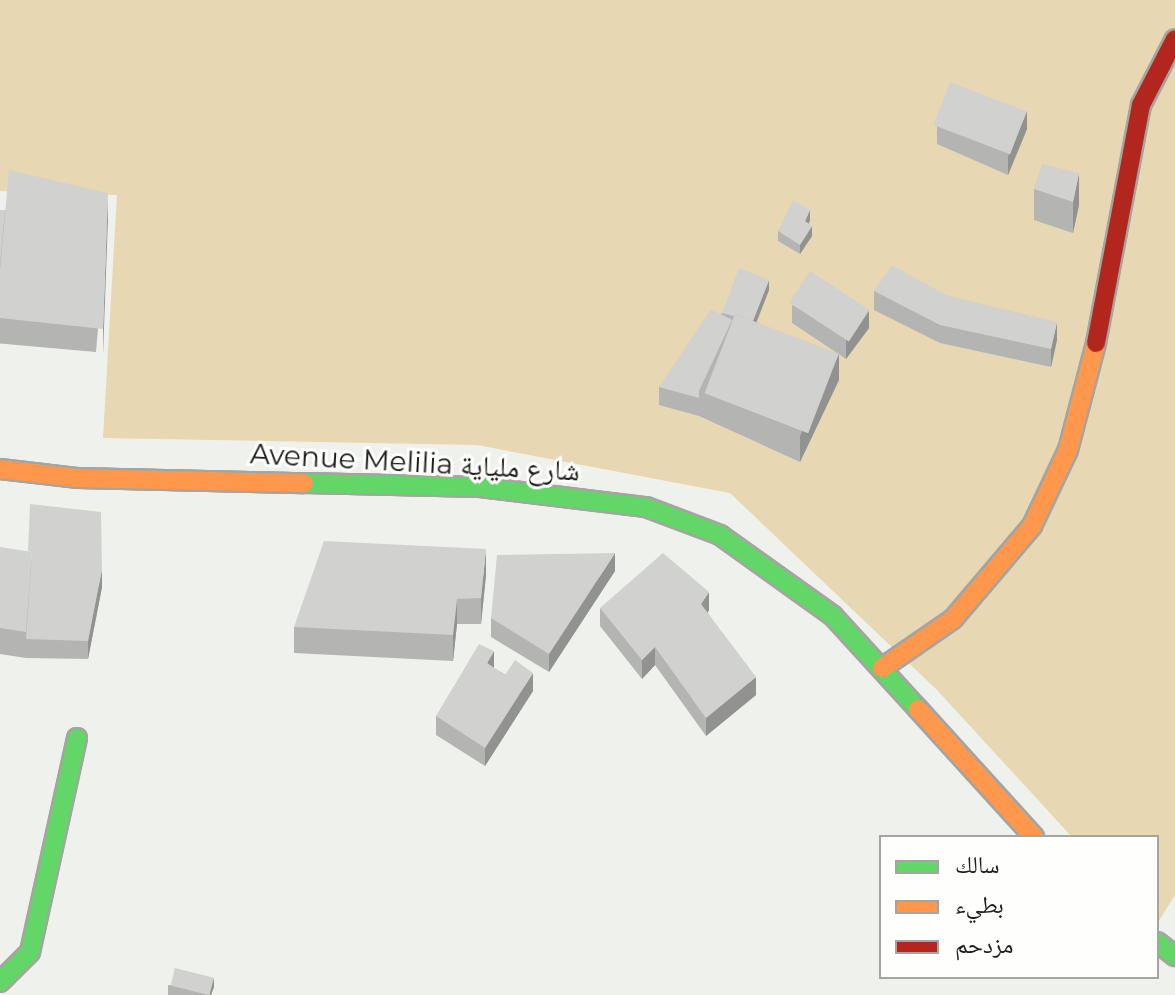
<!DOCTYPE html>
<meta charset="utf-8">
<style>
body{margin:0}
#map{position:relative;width:1175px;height:995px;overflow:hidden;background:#eff1ed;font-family:Montserrat,"Noto Naskh Arabic",sans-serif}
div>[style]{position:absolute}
.green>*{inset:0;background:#e7d7b2}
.roads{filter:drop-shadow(2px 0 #a4a5a2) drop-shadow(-2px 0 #a4a5a2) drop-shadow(0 2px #a4a5a2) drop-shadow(0 -2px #a4a5a2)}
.fast>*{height:18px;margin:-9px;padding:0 9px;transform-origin:9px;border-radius:9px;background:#63d668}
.slow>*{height:18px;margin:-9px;padding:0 9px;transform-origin:9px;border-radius:9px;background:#ff974d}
.jam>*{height:18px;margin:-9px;padding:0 9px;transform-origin:9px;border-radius:9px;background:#b3261e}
.wall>*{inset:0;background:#b4b5b2;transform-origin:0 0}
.shaded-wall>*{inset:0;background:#929391}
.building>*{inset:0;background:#d1d2cf;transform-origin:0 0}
span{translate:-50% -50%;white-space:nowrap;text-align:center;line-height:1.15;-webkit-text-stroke:6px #fefffd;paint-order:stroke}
.street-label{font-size:28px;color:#1c1d1a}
.legend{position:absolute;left:879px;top:835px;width:280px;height:144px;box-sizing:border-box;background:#fefffd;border:2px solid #a4a5a2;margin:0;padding:10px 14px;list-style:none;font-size:24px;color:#1c1d1a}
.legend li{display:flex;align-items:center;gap:16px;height:40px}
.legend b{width:40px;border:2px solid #a4a5a2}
</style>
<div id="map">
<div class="green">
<i style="clip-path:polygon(0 0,1175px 0,1175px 895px,1157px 924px,1157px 837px,1072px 837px,937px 690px,730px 493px,477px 445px,103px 438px,117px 195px,0 191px)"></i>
</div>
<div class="roads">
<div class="fast">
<i style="left:304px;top:483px;width:176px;rotate:1.3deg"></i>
<i style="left:480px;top:487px;width:167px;rotate:6.9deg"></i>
<i style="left:646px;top:507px;width:79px;rotate:20.7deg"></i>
<i style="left:720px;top:535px;width:139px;rotate:35.6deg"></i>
<i style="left:833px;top:616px;width:126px;rotate:47.6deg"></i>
<i style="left:1157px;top:942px;width:23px;rotate:38deg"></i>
<i style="left:0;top:982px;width:42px;rotate:-45deg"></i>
<i style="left:30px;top:952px;width:219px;rotate:-77.6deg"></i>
</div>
<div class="slow">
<i style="left:0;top:469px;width:79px;rotate:6.6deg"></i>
<i style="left:78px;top:478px;width:226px;rotate:1.3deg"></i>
<i style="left:882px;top:668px;width:86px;rotate:-34.6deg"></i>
<i style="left:953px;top:619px;width:122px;rotate:-49.7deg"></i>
<i style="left:1032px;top:526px;width:84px;rotate:-64.7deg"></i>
<i style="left:1068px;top:450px;width:111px;rotate:-75.3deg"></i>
<i style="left:918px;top:709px;width:173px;rotate:47.8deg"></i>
</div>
<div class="jam">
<i style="left:1096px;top:343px;width:242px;rotate:-79.3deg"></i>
<i style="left:1141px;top:105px;width:74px;rotate:-62.7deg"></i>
</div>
</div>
<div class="wall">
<i style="clip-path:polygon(937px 126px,1027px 129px,1008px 175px,937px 144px)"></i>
<i style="clip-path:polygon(1043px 164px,1079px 205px,1073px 233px,1034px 220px,1034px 189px)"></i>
<i style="left:0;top:210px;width:108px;height:133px;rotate:5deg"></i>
<i style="clip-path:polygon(810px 220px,809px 224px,812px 236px,800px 254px,778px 241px,778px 231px)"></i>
<i style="clip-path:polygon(769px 290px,757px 322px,839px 380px,800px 462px,699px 416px,659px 405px,659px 387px,722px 313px)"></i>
<i style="clip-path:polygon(874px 291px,946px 295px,1057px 340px,1051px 367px,940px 343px,874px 310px)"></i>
<i style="clip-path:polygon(792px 305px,869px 328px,846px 359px,792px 323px)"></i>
<i style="clip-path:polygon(0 547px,102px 587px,88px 659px,26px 658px,0 654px)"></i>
<i style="clip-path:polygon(615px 571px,549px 672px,491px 637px,491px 618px)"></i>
<i style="clip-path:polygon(486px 575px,481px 624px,457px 624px,453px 661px,294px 653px,294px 627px)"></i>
<i style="clip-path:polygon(600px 608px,709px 610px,708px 613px,756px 695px,706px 736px,655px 665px,642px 679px,600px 626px)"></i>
<i style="clip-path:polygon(494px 668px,533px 691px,485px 766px,436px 735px,436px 716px)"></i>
<i style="clip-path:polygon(168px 985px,214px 987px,211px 995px,168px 995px)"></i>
</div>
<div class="shaded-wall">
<i style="clip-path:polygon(1027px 111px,1027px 129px,1008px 175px,1008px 157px)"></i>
<i style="clip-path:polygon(1079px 173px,1079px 205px,1073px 233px,1073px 202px)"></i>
<i style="clip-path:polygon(108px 193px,108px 219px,103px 355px,103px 329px)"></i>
<i style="clip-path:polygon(810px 210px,810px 220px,805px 231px,805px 221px)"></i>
<i style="clip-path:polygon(812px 226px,812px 236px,800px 254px,800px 245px)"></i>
<i style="clip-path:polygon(769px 280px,769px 290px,753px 330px,753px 321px)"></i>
<i style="clip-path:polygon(869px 310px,869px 328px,846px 359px,846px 340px)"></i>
<i style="clip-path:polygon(1057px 322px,1057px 340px,1051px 367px,1051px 349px)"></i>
<i style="clip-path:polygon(839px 354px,839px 380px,800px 462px,800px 436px)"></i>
<i style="clip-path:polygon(486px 549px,486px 575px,481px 624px,481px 598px)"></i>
<i style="clip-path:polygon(615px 553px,615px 571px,549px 672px,549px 654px)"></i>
<i style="clip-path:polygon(102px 569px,102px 587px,88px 659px,88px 641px)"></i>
<i style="clip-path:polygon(709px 592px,709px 610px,701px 623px,701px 604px)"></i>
<i style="clip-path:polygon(457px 599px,457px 624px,453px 661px,453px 635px)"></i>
<i style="clip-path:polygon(655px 647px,655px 665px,642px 679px,642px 660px)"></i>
<i style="clip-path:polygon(494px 651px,494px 670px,487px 663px)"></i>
<i style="clip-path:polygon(533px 673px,533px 691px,485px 766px,485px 748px)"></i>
<i style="clip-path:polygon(756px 677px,756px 695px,706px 736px,706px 718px)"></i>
<i style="clip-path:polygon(214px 978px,214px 987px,211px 995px,207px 995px)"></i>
</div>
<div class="building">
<i style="left:950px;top:82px;width:82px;height:46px;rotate:21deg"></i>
<i style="clip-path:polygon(1043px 164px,1079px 173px,1073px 202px,1034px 189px)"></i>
<i style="clip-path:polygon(9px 170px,108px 193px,103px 329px,0 318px,0 270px)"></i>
<i style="clip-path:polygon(793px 200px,810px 210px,805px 221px,812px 226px,800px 245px,778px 231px)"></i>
<i style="clip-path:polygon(0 210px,5px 210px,0 264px)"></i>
<i style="clip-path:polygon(892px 265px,946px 295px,1057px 322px,1051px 349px,940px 325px,874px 291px)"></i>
<i style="clip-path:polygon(739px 268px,769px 280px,753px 321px,735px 314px,734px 316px,722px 313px)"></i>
<i style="left:810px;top:271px;width:71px;height:38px;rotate:33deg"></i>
<i style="clip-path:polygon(711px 309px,732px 320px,699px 391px,699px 398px,659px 387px)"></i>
<i style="left:735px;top:314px;width:111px;height:85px;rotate:21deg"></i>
<i style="clip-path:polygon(30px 504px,101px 512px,102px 569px,88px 641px,26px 639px,32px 552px,28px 551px)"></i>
<i style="clip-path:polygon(324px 541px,486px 549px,481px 598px,457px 599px,453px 635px,294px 627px)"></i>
<i style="clip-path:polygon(0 547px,32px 552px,26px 632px,0 628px)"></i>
<i style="clip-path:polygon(615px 553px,549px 654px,491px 618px,497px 555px)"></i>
<i style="clip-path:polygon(663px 553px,709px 592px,701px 604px,756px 677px,706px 718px,655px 647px,642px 660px,600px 608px)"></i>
<i style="clip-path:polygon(479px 644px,494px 651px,487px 663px,505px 675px,515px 660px,533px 673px,485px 748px,436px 716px)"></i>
<i style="left:175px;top:968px;width:40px;height:18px;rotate:14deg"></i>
</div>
<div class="street-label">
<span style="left:415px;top:462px;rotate:3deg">Avenue Melilia شارع ملياية</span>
</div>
<ul class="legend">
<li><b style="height:10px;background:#63d668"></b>سالك</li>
<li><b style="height:10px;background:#ff974d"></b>بطيء</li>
<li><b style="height:10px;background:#b3261e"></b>مزدحم</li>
</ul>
</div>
